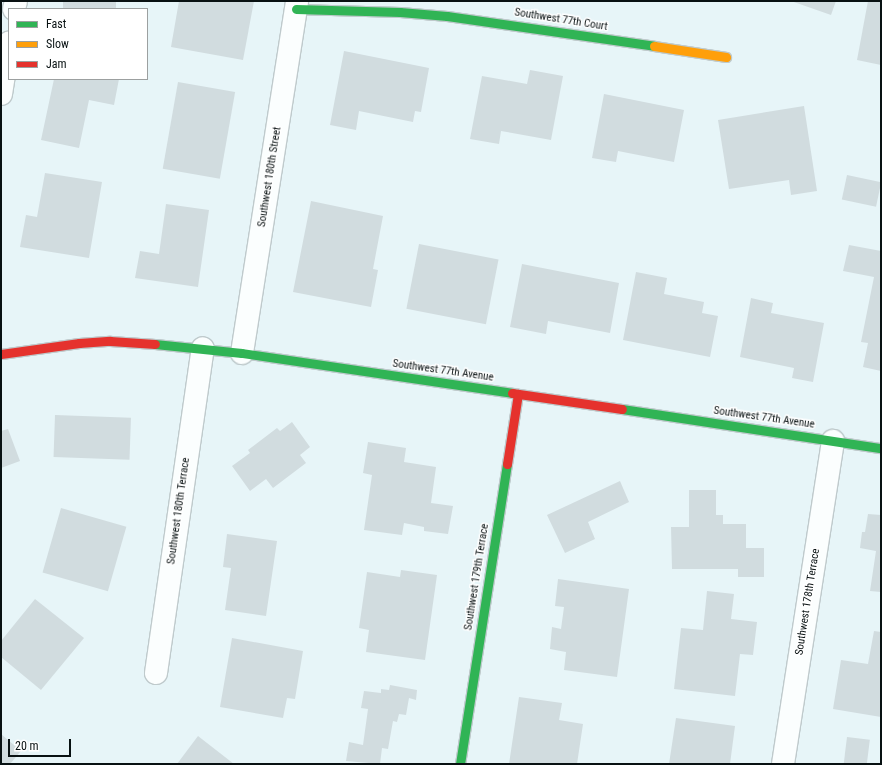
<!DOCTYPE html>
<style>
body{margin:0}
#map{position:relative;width:882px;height:765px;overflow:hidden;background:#e7f5f8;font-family:"Roboto Condensed",sans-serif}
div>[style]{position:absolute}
.building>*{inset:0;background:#d1dcdf;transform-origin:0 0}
.roads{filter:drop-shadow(1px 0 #bfcacc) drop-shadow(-1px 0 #bfcacc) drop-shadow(0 1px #bfcacc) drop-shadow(0 -1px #bfcacc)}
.street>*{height:22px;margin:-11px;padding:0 11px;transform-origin:11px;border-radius:11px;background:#fbfefe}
.fast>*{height:9px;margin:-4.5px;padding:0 4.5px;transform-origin:4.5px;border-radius:4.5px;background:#30b455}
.slow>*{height:9px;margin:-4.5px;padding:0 4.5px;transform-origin:4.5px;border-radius:4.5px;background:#ff9f0a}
.jam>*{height:9px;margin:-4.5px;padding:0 4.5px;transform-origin:4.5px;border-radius:4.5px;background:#e5322d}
span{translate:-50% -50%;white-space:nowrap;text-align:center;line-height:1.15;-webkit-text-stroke:3px #fff;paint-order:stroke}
.street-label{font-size:11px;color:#081112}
.frame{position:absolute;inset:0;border:2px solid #081112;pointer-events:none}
.legend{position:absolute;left:8px;top:8px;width:140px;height:72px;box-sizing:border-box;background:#fff;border:1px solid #9ca0a0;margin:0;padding:5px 7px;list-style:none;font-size:12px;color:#081112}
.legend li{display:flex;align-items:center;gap:8px;height:20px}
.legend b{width:20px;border:1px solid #9ca0a0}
.scale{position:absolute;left:8px;top:739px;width:63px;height:18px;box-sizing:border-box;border:2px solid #081112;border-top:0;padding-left:5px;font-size:12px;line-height:14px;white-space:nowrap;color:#081112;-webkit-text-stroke:3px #fff;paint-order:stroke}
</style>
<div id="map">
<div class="building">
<i style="left:63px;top:1px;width:53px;height:8px"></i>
<i style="clip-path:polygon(179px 1px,254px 1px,243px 60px,171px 47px)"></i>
<i style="clip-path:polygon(791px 1px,836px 1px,831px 15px)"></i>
<i style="clip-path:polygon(868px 1px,881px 1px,881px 65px,857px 60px)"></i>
<i style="clip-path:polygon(344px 51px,429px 68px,421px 112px,415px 111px,413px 122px,359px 111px,356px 130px,330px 125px)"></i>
<i style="clip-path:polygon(530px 70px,563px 76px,551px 140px,501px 131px,499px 144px,470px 139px,482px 76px,527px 84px)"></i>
<i style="clip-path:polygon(54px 79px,119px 79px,114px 105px,89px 100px,79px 148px,41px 140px)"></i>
<i style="left:178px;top:82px;width:58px;height:88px;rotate:10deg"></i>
<i style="clip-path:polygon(604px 94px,684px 110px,674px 162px,618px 151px,616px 162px,592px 158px)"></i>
<i style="clip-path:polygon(804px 106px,817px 191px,791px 195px,789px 180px,729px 189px,718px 120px)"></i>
<i style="clip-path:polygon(45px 173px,102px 182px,89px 258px,20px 247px,26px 215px,37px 217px)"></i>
<i style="left:847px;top:175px;width:35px;height:25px;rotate:12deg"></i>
<i style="clip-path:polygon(311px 201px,383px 216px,373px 269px,378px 270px,371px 307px,293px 292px)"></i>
<i style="clip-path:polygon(166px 204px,209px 210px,198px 287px,135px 278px,140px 251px,159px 254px)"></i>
<i style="left:419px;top:244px;width:81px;height:66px;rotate:11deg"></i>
<i style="clip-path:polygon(849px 245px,881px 251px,881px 371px,863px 367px,868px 343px,861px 342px,874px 277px,843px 271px)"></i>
<i style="clip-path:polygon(522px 264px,619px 283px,610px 333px,548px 321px,546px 334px,510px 327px)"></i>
<i style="clip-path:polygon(636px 272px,667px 278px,664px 294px,704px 302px,702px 313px,718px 316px,710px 357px,623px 340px)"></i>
<i style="clip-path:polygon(751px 298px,773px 303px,771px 313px,824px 323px,813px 382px,792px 378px,794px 368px,740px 357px)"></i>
<i style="left:55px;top:415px;width:76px;height:42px;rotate:2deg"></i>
<i style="clip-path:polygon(292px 422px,310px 447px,300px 455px,306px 463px,273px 488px,266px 479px,250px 491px,232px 466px,250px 453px,248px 450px,277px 428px,280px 431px)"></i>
<i style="clip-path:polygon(8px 429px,20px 461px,1px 468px,1px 431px)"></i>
<i style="clip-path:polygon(368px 442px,406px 448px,404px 462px,436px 467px,431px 503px,453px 506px,448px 534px,424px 531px,424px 527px,404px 523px,402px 535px,364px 530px,372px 475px,363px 473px)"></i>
<i style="clip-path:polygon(620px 481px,629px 502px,588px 522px,595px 539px,565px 553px,547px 515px)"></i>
<i style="clip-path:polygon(689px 490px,716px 490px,716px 515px,723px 515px,723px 524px,746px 524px,746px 548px,764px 548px,764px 577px,738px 577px,738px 569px,672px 569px,671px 527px,689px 527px)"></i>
<i style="left:61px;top:508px;width:68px;height:67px;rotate:16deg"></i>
<i style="clip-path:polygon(868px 514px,881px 515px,881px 592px,870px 591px,876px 551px,860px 548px,862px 532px,865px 532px)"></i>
<i style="clip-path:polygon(227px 534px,277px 541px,266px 616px,225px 610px,231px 568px,223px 567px)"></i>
<i style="clip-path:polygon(401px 570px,437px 575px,425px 660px,366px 652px,369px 630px,359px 628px,367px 572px,400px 577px)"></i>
<i style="clip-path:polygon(558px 579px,629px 589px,617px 677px,564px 670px,566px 652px,550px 649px,552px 627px,561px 629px,564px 607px,555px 606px)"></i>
<i style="clip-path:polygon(707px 591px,734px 594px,731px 619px,757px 622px,753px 655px,740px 654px,735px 696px,674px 689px,681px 628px,703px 630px)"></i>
<i style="clip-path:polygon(35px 599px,84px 638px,41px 690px,1px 657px,1px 641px)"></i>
<i style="clip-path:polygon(874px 631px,881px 632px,881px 717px,833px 709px,841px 660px,868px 664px)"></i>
<i style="clip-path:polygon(232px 638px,303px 651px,295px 699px,287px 698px,283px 718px,220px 707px)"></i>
<i style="clip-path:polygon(390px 685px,417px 690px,416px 700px,409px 698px,406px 715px,399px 714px,397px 722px,393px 721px,388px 749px,382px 748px,380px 764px,346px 761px,349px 742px,363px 745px,368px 709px,361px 708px,364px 691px,381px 693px,381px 689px,389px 690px)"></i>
<i style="clip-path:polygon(519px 697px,562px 703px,559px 720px,583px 724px,577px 764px,509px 764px)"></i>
<i style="clip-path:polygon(676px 718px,735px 726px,730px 764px,669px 764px)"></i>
<i style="clip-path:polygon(1px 734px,21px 751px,10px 764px,1px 764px)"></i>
<i style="clip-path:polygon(198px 736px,234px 764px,177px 764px)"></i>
<i style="left:847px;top:737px;width:23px;height:27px;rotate:7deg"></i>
</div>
<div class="roads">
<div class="street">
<i style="left:14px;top:9px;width:8px;rotate:-76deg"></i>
<i style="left:1px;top:94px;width:52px;rotate:-81.1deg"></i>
<i style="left:242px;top:353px;width:356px;rotate:-81.1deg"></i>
<i style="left:156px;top:673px;width:328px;rotate:-81.8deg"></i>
<i style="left:783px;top:764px;width:327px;rotate:-81.2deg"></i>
</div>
<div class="fast">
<i style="left:296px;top:9px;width:104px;rotate:1.7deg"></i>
<i style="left:400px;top:12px;width:47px;rotate:4.9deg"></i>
<i style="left:447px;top:16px;width:209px;rotate:8.2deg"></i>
<i style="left:155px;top:344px;width:87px;rotate:5.9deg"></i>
<i style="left:242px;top:353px;width:273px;rotate:8.4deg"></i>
<i style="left:622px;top:409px;width:262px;rotate:8.6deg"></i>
<i style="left:460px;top:764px;width:304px;rotate:-81.1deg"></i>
</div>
<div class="slow">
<i style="left:654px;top:46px;width:73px;rotate:8.7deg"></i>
</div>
<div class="jam">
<i style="left:1px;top:354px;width:79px;rotate:-8deg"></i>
<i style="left:79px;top:343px;width:31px;rotate:-4deg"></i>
<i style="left:110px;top:341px;width:45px;rotate:3.8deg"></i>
<i style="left:512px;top:393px;width:111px;rotate:8.3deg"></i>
<i style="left:507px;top:464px;width:71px;rotate:-81.1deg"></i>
</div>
</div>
<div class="street-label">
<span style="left:561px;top:20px;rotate:9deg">Southwest 77th Court</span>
<span style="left:270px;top:177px;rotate:-81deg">Southwest 180th Street</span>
<span style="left:443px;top:371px;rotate:8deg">Southwest 77th Avenue</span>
<span style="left:764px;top:418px;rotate:8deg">Southwest 77th Avenue</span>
<span style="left:179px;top:511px;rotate:-82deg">Southwest 180th Terrace</span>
<span style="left:477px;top:577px;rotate:-81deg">Southwest 179th Terrace</span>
<span style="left:808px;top:602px;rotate:-81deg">Southwest 178th Terrace</span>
</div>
<div class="frame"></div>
<ul class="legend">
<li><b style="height:5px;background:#30b455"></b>Fast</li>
<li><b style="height:5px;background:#ff9f0a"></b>Slow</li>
<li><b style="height:5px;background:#e5322d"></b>Jam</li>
</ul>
<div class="scale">20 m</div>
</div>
